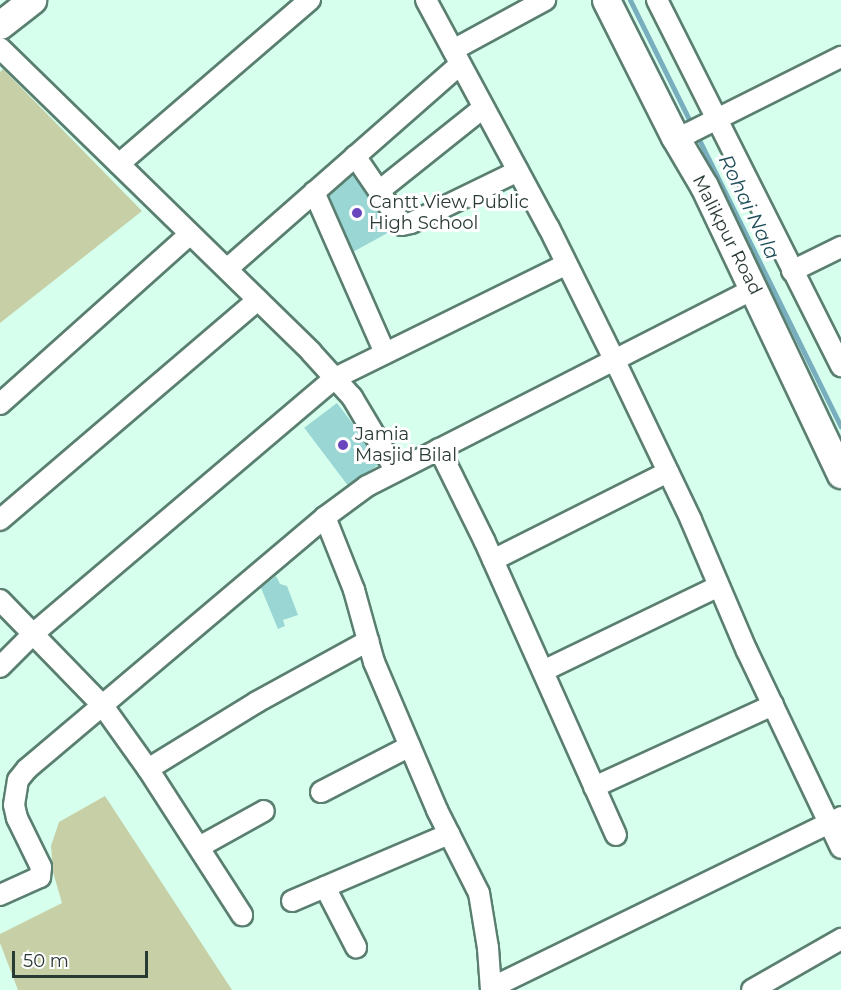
<!DOCTYPE html>
<style>
body{margin:0}
#map{position:relative;width:841px;height:990px;overflow:hidden;background:#d6ffee;font-family:Montserrat,sans-serif}
div>[style]{position:absolute}
.green>*{inset:0;background:#c6cfa6}
.stream>*{height:5px;margin:-2.5px;padding:0 2.5px;transform-origin:2.5px;border-radius:2.5px;background:#78aebe}
.building>*{inset:0;background:#9ad6d4;transform-origin:0 0}
.roads{filter:drop-shadow(2px 0 #5a7f70) drop-shadow(-2px 0 #5a7f70) drop-shadow(0 2px #5a7f70) drop-shadow(0 -2px #5a7f70)}
.street>*{height:20px;margin:-10px;padding:0 10px;transform-origin:10px;border-radius:10px;background:#fff}
.secondary>*{height:27px;margin:-13.5px;padding:0 13.5px;transform-origin:13.5px;border-radius:13.5px;background:#fff}
.dots>*{width:16px;height:16px;translate:-50% -50%;box-sizing:border-box;border:3px solid #fff;border-radius:50%}
span{translate:-50% -50%;white-space:nowrap;text-align:center;line-height:1.15;-webkit-text-stroke:6px #fff;paint-order:stroke}
.poi-label{font-size:18px;color:#293933}
.left{translate:0 -50%;text-align:left}
.street-label{font-size:18px;color:#293933}
.water-label{font-size:20px;color:#1f4e5b;font-style:italic}
.scale{position:absolute;left:12px;top:951px;width:136px;height:27px;box-sizing:border-box;border:3px solid #293933;border-top:0;padding-left:8px;font-size:18px;line-height:21px;white-space:nowrap;color:#293933;-webkit-text-stroke:4px #fff;paint-order:stroke}
</style>
<div id="map">
<div class="green">
<i style="clip-path:polygon(3px 69px,142px 211px,0 323px,0 72px)"></i>
<i style="clip-path:polygon(105px 796px,232px 990px,18px 990px,0 943px,0 934px,62px 903px,53px 872px,51px 846px,59px 822px)"></i>
</div>
<div class="stream">
<i style="left:630px;top:0;width:476px;rotate:63.7deg"></i>
</div>
<div class="building">
<i style="clip-path:polygon(354px 170px,393px 230px,351px 253px,324px 196px)"></i>
<i style="left:337px;top:403px;width:74px;height:41px;rotate:53deg"></i>
<i style="clip-path:polygon(276px 576px,280px 584px,287px 586px,298px 615px,283px 620px,285px 626px,278px 629px,261px 588px)"></i>
</div>
<div class="roads">
<div class="street">
<i style="left:426px;top:0;width:259px;rotate:61.7deg"></i>
<i style="left:549px;top:228px;width:146px;rotate:63.6deg"></i>
<i style="left:614px;top:359px;width:178px;rotate:64.4deg"></i>
<i style="left:691px;top:520px;width:142px;rotate:66.9deg"></i>
<i style="left:747px;top:651px;width:218px;rotate:64.5deg"></i>
<i style="left:657px;top:0;width:410px;rotate:63.3deg"></i>
<i style="left:0;top:48px;width:435px;rotate:44.3deg"></i>
<i style="left:311px;top:352px;width:61px;rotate:47.7deg"></i>
<i style="left:352px;top:397px;width:86px;rotate:59.3deg"></i>
<i style="left:453px;top:50px;width:105px;rotate:-28.5deg"></i>
<i style="left:675px;top:137px;width:15px;rotate:-16deg"></i>
<i style="left:689px;top:133px;width:170px;rotate:-26.6deg"></i>
<i style="left:355px;top:156px;width:83px;rotate:55.7deg"></i>
<i style="left:402px;top:225px;width:9px;rotate:-13deg"></i>
<i style="left:411px;top:223px;width:119px;rotate:-25.9deg"></i>
<i style="left:119px;top:164px;width:252px;rotate:-40.7deg"></i>
<i style="left:379px;top:191px;width:133px;rotate:-38.6deg"></i>
<i style="left:314px;top:192px;width:176px;rotate:66.2deg"></i>
<i style="left:227px;top:269px;width:310px;rotate:-41.3deg"></i>
<i style="left:792px;top:271px;width:55px;rotate:-26.1deg"></i>
<i style="left:0;top:404px;width:255px;rotate:-41.8deg"></i>
<i style="left:439px;top:449px;width:102px;rotate:63.7deg"></i>
<i style="left:484px;top:540px;width:323px;rotate:65.9deg"></i>
<i style="left:325px;top:517px;width:79px;rotate:68.3deg"></i>
<i style="left:354px;top:590px;width:75px;rotate:74.5deg"></i>
<i style="left:374px;top:662px;width:161px;rotate:66.9deg"></i>
<i style="left:437px;top:810px;width:93px;rotate:63.2deg"></i>
<i style="left:479px;top:893px;width:56px;rotate:80.7deg"></i>
<i style="left:488px;top:948px;width:42px;rotate:85.9deg"></i>
<i style="left:0;top:520px;width:339px;rotate:-40.5deg"></i>
<i style="left:493px;top:560px;width:196px;rotate:-26.7deg"></i>
<i style="left:0;top:600px;width:148px;rotate:45.8deg"></i>
<i style="left:103px;top:706px;width:77px;rotate:54.5deg"></i>
<i style="left:148px;top:769px;width:174px;rotate:57.2deg"></i>
<i style="left:0;top:667px;width:47px;rotate:-45deg"></i>
<i style="left:33px;top:634px;width:396px;rotate:-40.3deg"></i>
<i style="left:335px;top:378px;width:258px;rotate:-26.2deg"></i>
<i style="left:543px;top:671px;width:195px;rotate:-25.8deg"></i>
<i style="left:148px;top:769px;width:128px;rotate:-31.6deg"></i>
<i style="left:257px;top:702px;width:127px;rotate:-28.8deg"></i>
<i style="left:594px;top:787px;width:197px;rotate:-24.6deg"></i>
<i style="left:321px;top:792px;width:100px;rotate:-27.3deg"></i>
<i style="left:199px;top:847px;width:74px;rotate:-29deg"></i>
<i style="left:325px;top:887px;width:68px;rotate:62.7deg"></i>
<i style="left:0;top:895px;width:44px;rotate:-24.2deg"></i>
<i style="left:40px;top:877px;width:10px;rotate:-84deg"></i>
<i style="left:41px;top:867px;width:55px;rotate:-116.1deg"></i>
<i style="left:17px;top:818px;width:13px;rotate:-103deg"></i>
<i style="left:14px;top:805px;width:25px;rotate:-81deg"></i>
<i style="left:18px;top:780px;width:14px;rotate:-51deg"></i>
<i style="left:27px;top:769px;width:390px;rotate:-40.2deg"></i>
<i style="left:325px;top:517px;width:52px;rotate:-36.4deg"></i>
<i style="left:367px;top:486px;width:434px;rotate:-27deg"></i>
<i style="left:292px;top:901px;width:171px;rotate:-23.1deg"></i>
<i style="left:491px;top:988px;width:390px;rotate:-26deg"></i>
<i style="left:752px;top:990px;width:103px;rotate:-29.8deg"></i>
</div>
<div class="secondary">
<i style="left:606px;top:0;width:153px;rotate:63.3deg"></i>
<i style="left:675px;top:137px;width:57px;rotate:59.4deg"></i>
<i style="left:704px;top:186px;width:319px;rotate:64.6deg"></i>
<i style="left:0;top:25px;width:41px;rotate:-38deg"></i>
</div>
</div>
<div class="dots">
<i style="left:357px;top:213px;background:#6a46be"></i>
<i style="left:343px;top:445px;background:#6a46be"></i>
</div>
<div class="poi-label">
<span class="left" style="left:369px;top:213px">Cantt View Public<br>High School</span>
<span class="left" style="left:355px;top:445px">Jamia<br>Masjid Bilal</span>
</div>
<div class="street-label">
<span style="left:727px;top:235px;rotate:63deg">Malikpur Road</span>
</div>
<div class="water-label">
<span style="left:749px;top:207px;rotate:64deg">Rohai Nala</span>
</div>
<div class="scale">50 m</div>
</div>
